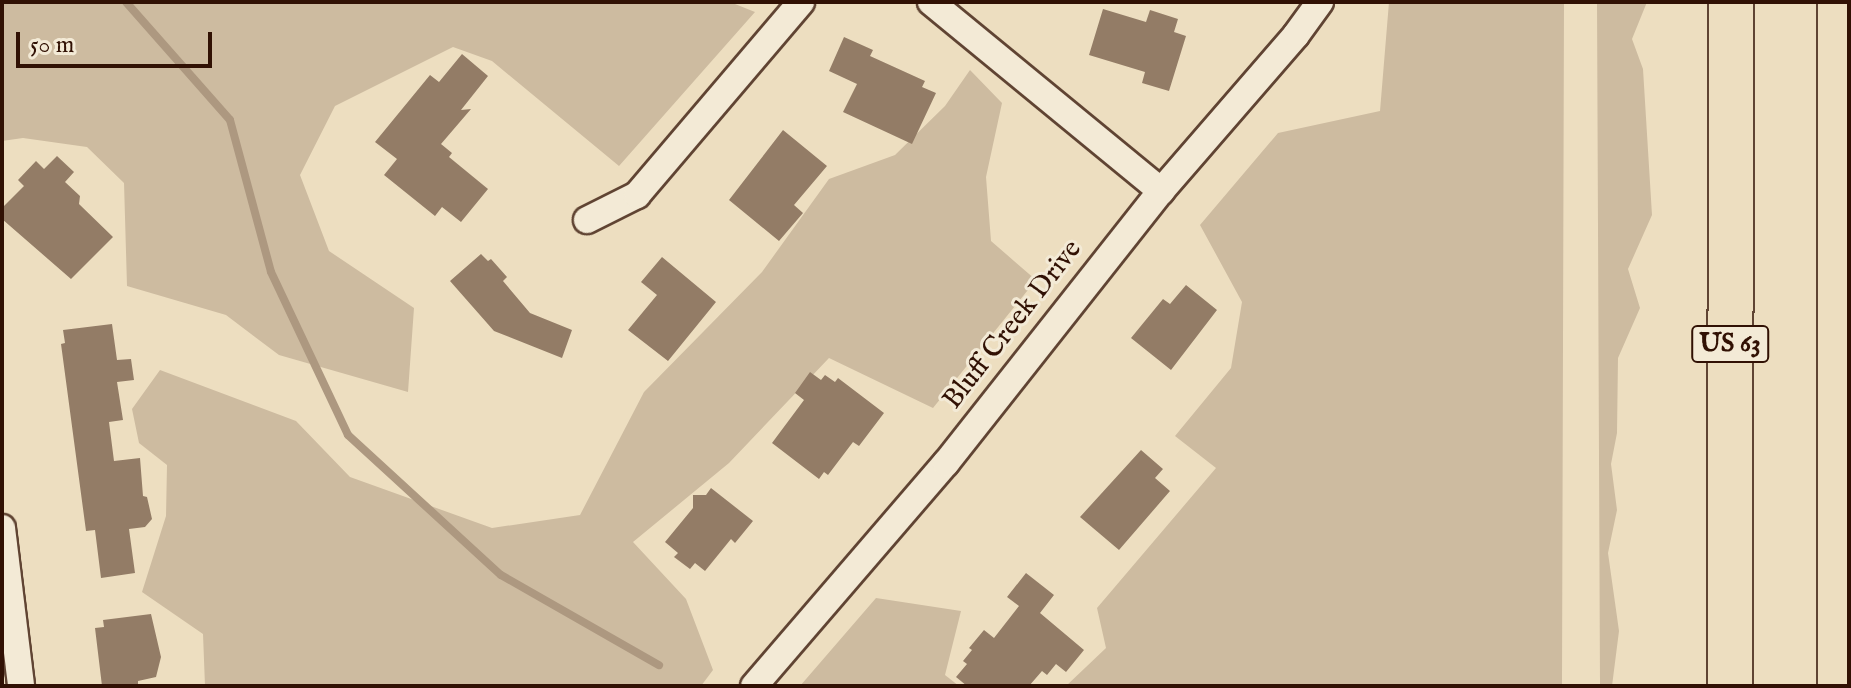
<!DOCTYPE html>
<style>
body{margin:0}
#map{position:relative;width:1851px;height:688px;overflow:hidden;background:#eddec0;font-family:"IM FELL English",serif}
div>[style]{position:absolute}
.green>*{inset:0;background:#cdbba0}
.stream>*{height:8px;margin:-4px;padding:0 4px;transform-origin:4px;border-radius:4px;background:#ad9880}
.building>*{inset:0;background:#937c66}
.roads{filter:drop-shadow(2px 0 #604433) drop-shadow(-2px 0 #604433) drop-shadow(0 2px #604433) drop-shadow(0 -2px #604433)}
.minor>*{height:26px;margin:-13px;padding:0 13px;transform-origin:13px;border-radius:13px;background:#f3ead6}
.motorway>*{height:44px;margin:-22px;padding:0 22px;transform-origin:22px;border-radius:22px;background:#eddec0}
span{translate:-50% -50%;white-space:nowrap;text-align:center;line-height:1.15;-webkit-text-stroke:6px #f3ead6;paint-order:stroke}
.shield-label span{padding:2px 6px;background:#f3ead6;border:2px solid;border-radius:6px;-webkit-text-stroke-width:0}
.shield-label{font-size:26px;color:#311104;font-weight:700}
.street-label{font-size:28px;color:#311104}
.frame{position:absolute;inset:0;border:4px solid #311104;pointer-events:none}
.scale{position:absolute;left:16px;top:32px;width:196px;height:36px;box-sizing:border-box;border:4px solid #311104;border-top:0;padding-left:10px;font-size:24px;line-height:28px;white-space:nowrap;color:#311104;-webkit-text-stroke:6px #f3ead6;paint-order:stroke}
</style>
<div id="map">
<div class="green">
<i style="clip-path:polygon(2px 2px,730px 2px,755px 12px,619px 166px,492px 61px,453px 47px,335px 106px,300px 175px,329px 251px,414px 308px,408px 392px,279px 355px,226px 315px,127px 286px,124px 183px,87px 147px,23px 138px,2px 141px)"></i>
<i style="clip-path:polygon(1389px 2px,1564px 2px,1562px 686px,1066px 686px,1106px 648px,1097px 608px,1216px 468px,1175px 436px,1231px 368px,1242px 302px,1200px 225px,1278px 133px,1380px 111px)"></i>
<i style="clip-path:polygon(1597px 2px,1647px 2px,1632px 39px,1643px 69px,1652px 215px,1628px 269px,1640px 308px,1618px 358px,1617px 433px,1611px 464px,1617px 510px,1608px 553px,1619px 631px,1612px 686px,1600px 686px)"></i>
<i style="clip-path:polygon(970px 70px,1002px 103px,986px 177px,991px 241px,1036px 280px,933px 408px,829px 358px,729px 463px,633px 542px,686px 599px,713px 670px,701px 686px,205px 686px,203px 634px,142px 592px,166px 516px,167px 465px,139px 443px,132px 409px,160px 370px,296px 421px,350px 477px,492px 528px,580px 515px,644px 392px,762px 272px,829px 179px,895px 155px,945px 106px)"></i>
<i style="clip-path:polygon(876px 598px,961px 611px,945px 675px,959px 686px,800px 686px)"></i>
</div>
<div class="stream">
<i style="left:126px;top:2px;width:157px;rotate:48.6deg"></i>
<i style="left:230px;top:120px;width:157px;rotate:74.9deg"></i>
<i style="left:271px;top:272px;width:180px;rotate:64.7deg"></i>
<i style="left:348px;top:435px;width:207px;rotate:42.5deg"></i>
<i style="left:501px;top:575px;width:182px;rotate:29.7deg"></i>
</div>
<div class="building">
<i style="clip-path:polygon(1103px 9px,1146px 22px,1150px 10px,1178px 19px,1174px 32px,1186px 36px,1169px 91px,1142px 83px,1145px 72px,1089px 55px)"></i>
<i style="clip-path:polygon(844px 37px,873px 50px,870px 56px,925px 81px,922px 87px,936px 93px,912px 144px,843px 112px,857px 84px,829px 71px)"></i>
<i style="clip-path:polygon(462px 54px,488px 76px,461px 110px,471px 109px,441px 144px,452px 153px,449px 157px,488px 189px,461px 222px,442px 207px,435px 216px,384px 175px,397px 159px,375px 142px,430px 75px,439px 82px)"></i>
<i style="clip-path:polygon(783px 130px,827px 166px,794px 205px,803px 213px,779px 241px,729px 200px)"></i>
<i style="clip-path:polygon(57px 156px,74px 172px,65px 182px,80px 196px,79px 204px,113px 237px,71px 279px,2px 219px,2px 208px,24px 186px,18px 180px,36px 161px,44px 169px)"></i>
<i style="clip-path:polygon(481px 254px,488px 261px,491px 259px,507px 277px,503px 281px,530px 313px,572px 330px,562px 358px,494px 331px,450px 281px)"></i>
<i style="clip-path:polygon(662px 257px,716px 302px,668px 361px,628px 330px,657px 295px,641px 282px)"></i>
<i style="clip-path:polygon(1186px 285px,1217px 310px,1171px 370px,1131px 338px,1163px 299px,1170px 304px)"></i>
<i style="clip-path:polygon(112px 324px,117px 360px,131px 359px,134px 380px,117px 382px,123px 420px,109px 422px,114px 461px,140px 458px,143px 496px,147px 497px,152px 519px,145px 527px,129px 529px,135px 573px,101px 578px,95px 530px,86px 531px,61px 344px,65px 343px,63px 330px)"></i>
<i style="clip-path:polygon(810px 372px,821px 380px,825px 375px,835px 382px,838px 378px,884px 413px,859px 446px,853px 442px,828px 475px,824px 472px,819px 479px,772px 443px,804px 400px,795px 393px)"></i>
<i style="clip-path:polygon(1141px 450px,1163px 469px,1155px 478px,1170px 491px,1119px 550px,1080px 517px)"></i>
<i style="clip-path:polygon(711px 488px,753px 521px,735px 543px,731px 539px,705px 571px,695px 563px,690px 569px,674px 557px,678px 553px,665px 542px,693px 508px,693px 495px,706px 495px)"></i>
<i style="clip-path:polygon(1026px 573px,1054px 595px,1040px 613px,1084px 650px,1066px 672px,1056px 664px,1047px 675px,1042px 671px,1029px 686px,967px 686px,956px 677px,967px 664px,963px 661px,972px 650px,969px 648px,984px 630px,994px 638px,1019px 606px,1007px 597px)"></i>
<i style="clip-path:polygon(151px 614px,161px 657px,156px 677px,138px 681px,138px 686px,102px 686px,95px 628px,104px 627px,103px 620px)"></i>
</div>
<div class="roads">
<div class="minor">
<i style="left:931px;top:2px;width:298px;rotate:39.4deg"></i>
<i style="left:587px;top:220px;width:56px;rotate:-26.6deg"></i>
<i style="left:637px;top:195px;width:253px;rotate:-49.6deg"></i>
<i style="left:2px;top:528px;width:159px;rotate:83.1deg"></i>
<i style="left:754px;top:686px;width:294px;rotate:-49.3deg"></i>
<i style="left:946px;top:463px;width:347px;rotate:-51.7deg"></i>
<i style="left:1161px;top:191px;width:206px;rotate:-49.1deg"></i>
<i style="left:1296px;top:35px;width:41px;rotate:-54deg"></i>
</div>
<div class="motorway">
<i style="left:1840px;top:2px;width:684px;rotate:90deg"></i>
<i style="left:1730px;top:686px;width:684px;rotate:-89.92deg"></i>
</div>
</div>
<div class="shield-label">
<span style="left:1730px;top:344px">US 63</span>
</div>
<div class="street-label">
<span style="left:1013px;top:325px;rotate:-52deg">Bluff Creek Drive</span>
</div>
<div class="frame"></div>
<div class="scale">50 m</div>
</div>
